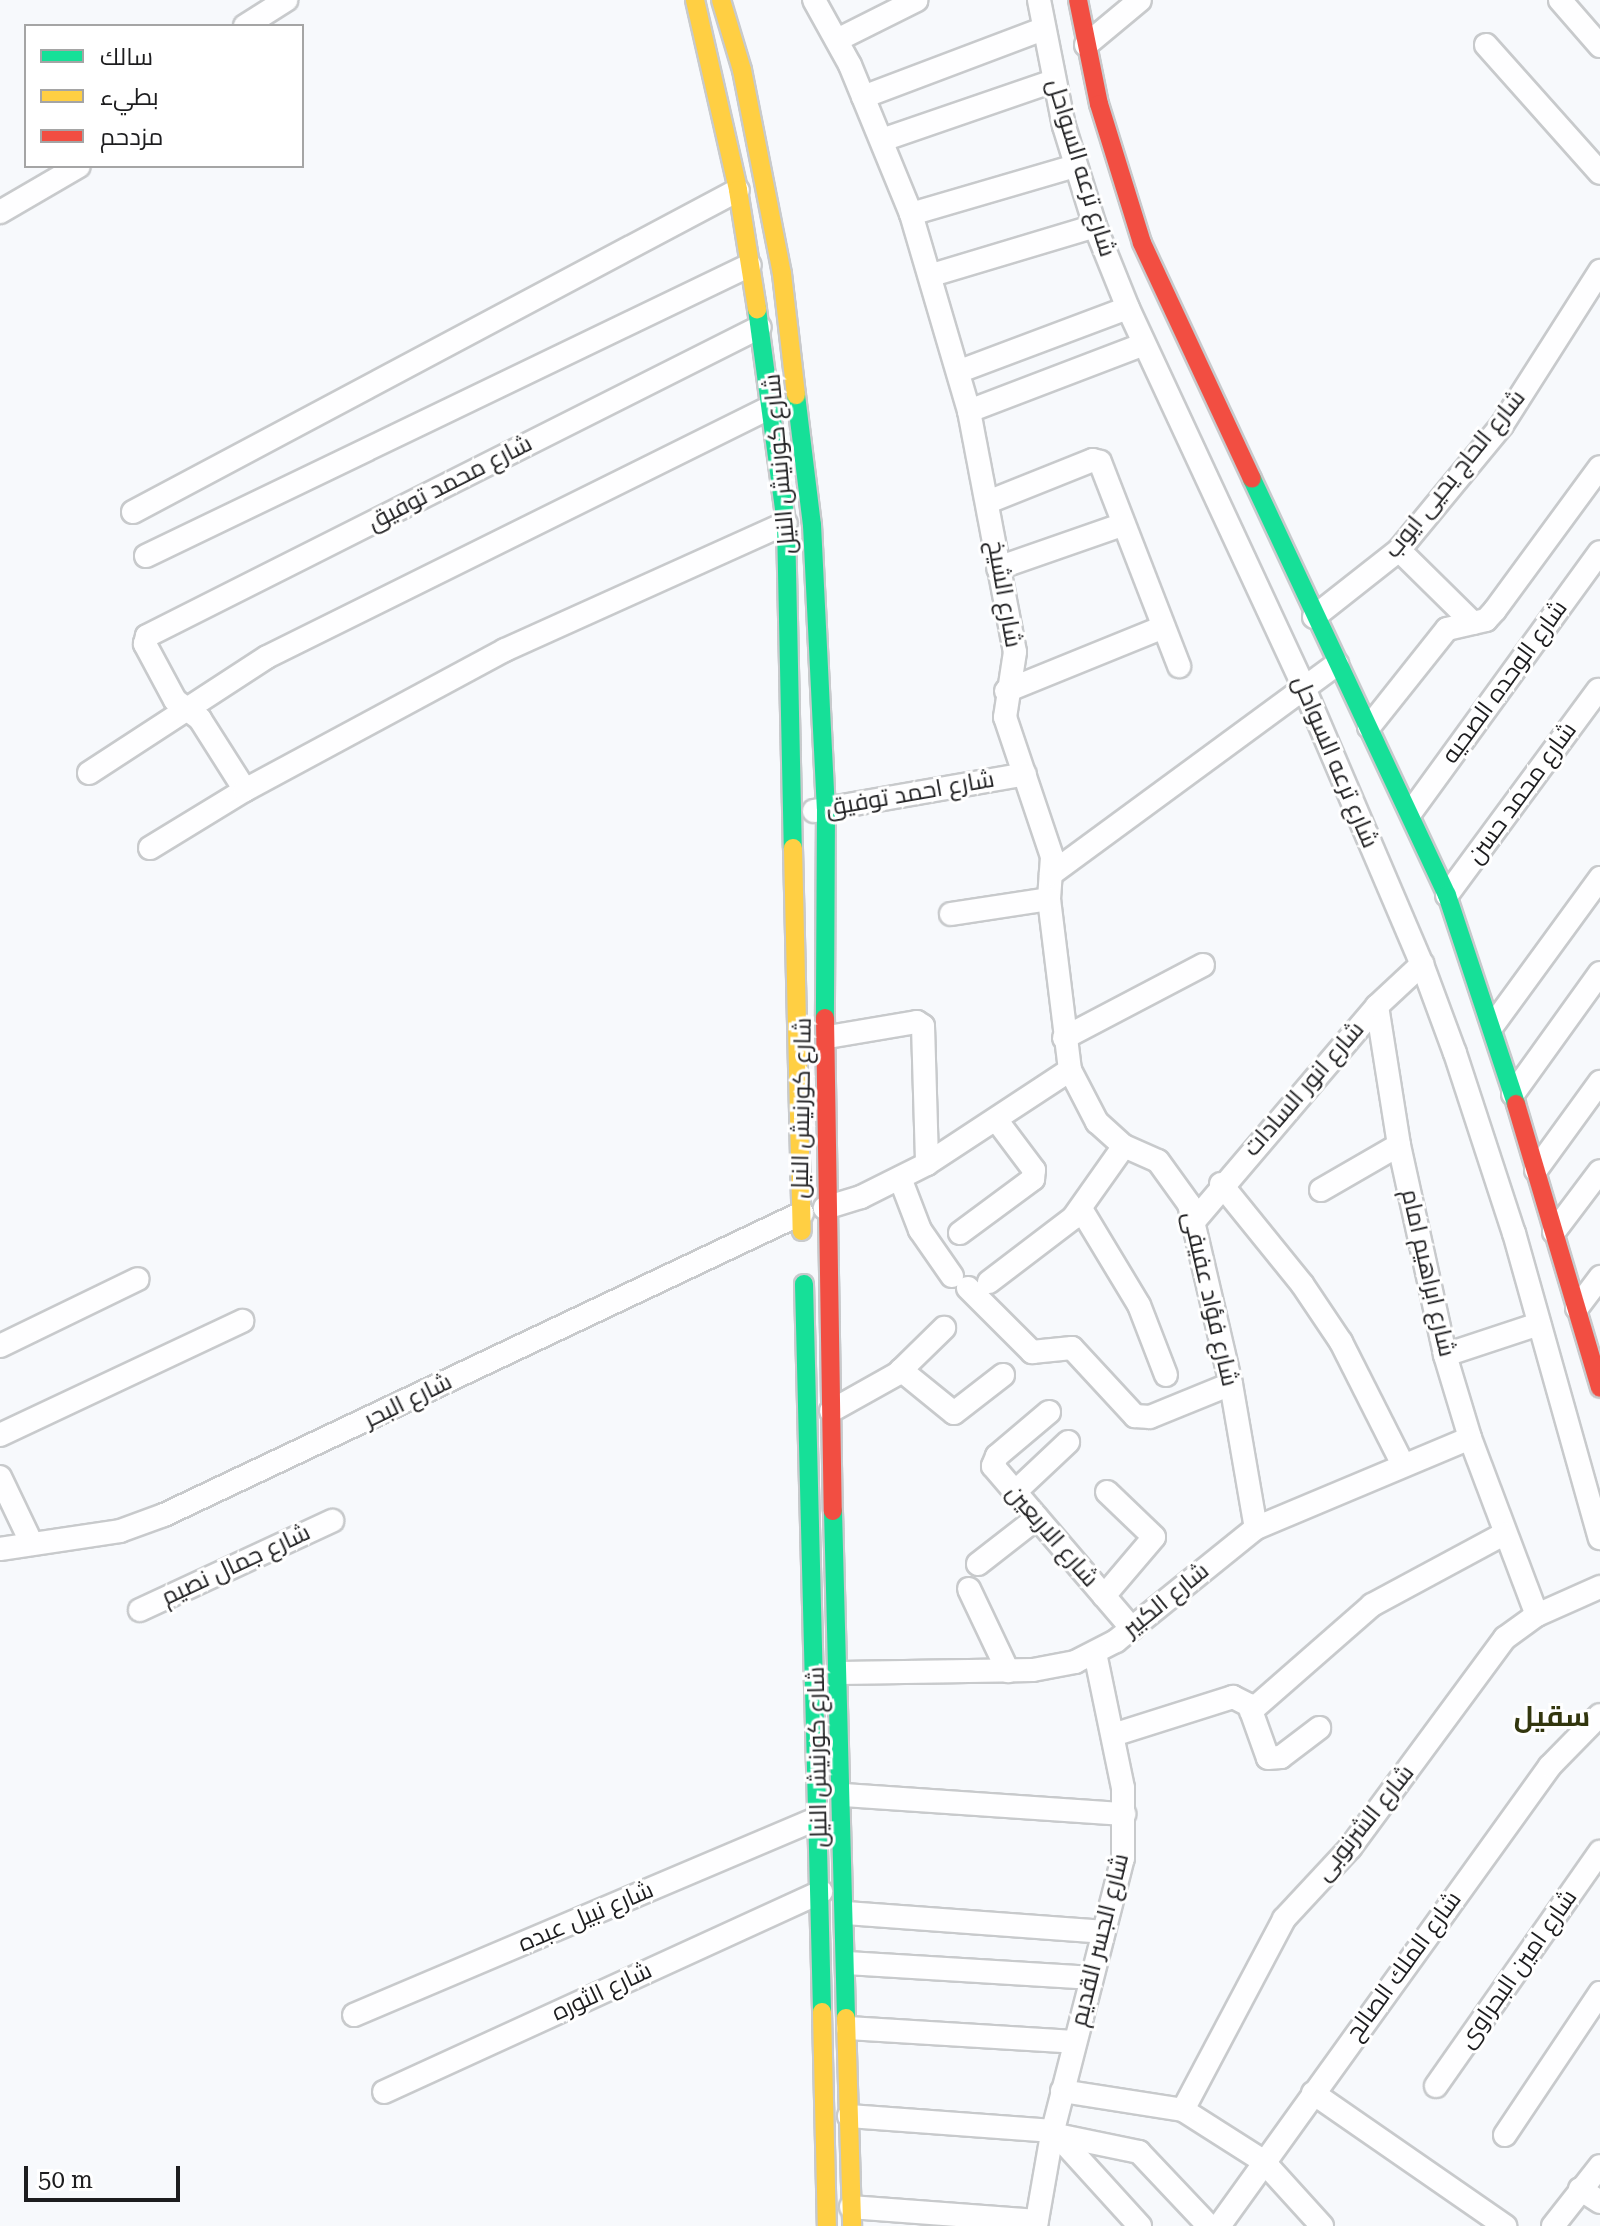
<!DOCTYPE html>
<meta charset="utf-8">
<style>
body{margin:0}
#map{position:relative;width:1600px;height:2226px;overflow:hidden;background:#f7f9fc;font-family:"Roboto Serif",Cairo,serif}
div>[style]{position:absolute}
.roads{filter:drop-shadow(2px 0 #c8cacc) drop-shadow(-2px 0 #c8cacc) drop-shadow(0 2px #c8cacc) drop-shadow(0 -2px #c8cacc)}
.street>*{height:22px;margin:-11px;padding:0 11px;transform-origin:11px;border-radius:11px;background:#fefeff}
.fast>*{height:18px;margin:-9px;padding:0 9px;transform-origin:9px;border-radius:9px;background:#16e098}
.slow>*{height:18px;margin:-9px;padding:0 9px;transform-origin:9px;border-radius:9px;background:#ffcf43}
.jam>*{height:18px;margin:-9px;padding:0 9px;transform-origin:9px;border-radius:9px;background:#f24e42}
span{translate:-50% -50%;white-space:nowrap;text-align:center;line-height:1.15;-webkit-text-stroke:6px #fff;paint-order:stroke}
.street-label{font-size:24px;color:#1d1d1f}
.quarter-label{font-size:28px;color:#32360e;font-weight:700}
.legend{position:absolute;left:24px;top:24px;width:280px;height:144px;box-sizing:border-box;background:#fff;border:2px solid #a5a5a5;margin:0;padding:10px 14px;list-style:none;font-size:24px;color:#1d1d1f}
.legend li{display:flex;align-items:center;gap:16px;height:40px}
.legend b{width:40px;border:2px solid #a5a5a5}
.scale{position:absolute;left:24px;top:2166px;width:156px;height:36px;box-sizing:border-box;border:4px solid #1d1d1f;border-top:0;padding-left:10px;font-size:24px;line-height:28px;white-space:nowrap;color:#1d1d1f;-webkit-text-stroke:6px #fff;paint-order:stroke}
</style>
<div id="map">
<div class="roads">
<div class="street">
<i style="left:814px;top:0;width:74px;rotate:61deg"></i>
<i style="left:850px;top:65px;width:161px;rotate:67.7deg"></i>
<i style="left:911px;top:214px;width:205px;rotate:73.6deg"></i>
<i style="left:969px;top:411px;width:245px;rotate:79.2deg"></i>
<i style="left:1015px;top:652px;width:66px;rotate:98.7deg"></i>
<i style="left:1005px;top:717px;width:148px;rotate:71.4deg"></i>
<i style="left:1052px;top:857px;width:42px;rotate:94.1deg"></i>
<i style="left:1049px;top:899px;width:172px;rotate:83deg"></i>
<i style="left:1070px;top:1070px;width:171px;rotate:146.7deg"></i>
<i style="left:927px;top:1164px;width:74px;rotate:153.4deg"></i>
<i style="left:861px;top:1197px;width:38px;rotate:163deg"></i>
<i style="left:1039px;top:0;width:128px;rotate:78.8deg"></i>
<i style="left:1064px;top:126px;width:105px;rotate:72.8deg"></i>
<i style="left:1095px;top:226px;width:88px;rotate:68.1deg"></i>
<i style="left:1128px;top:308px;width:419px;rotate:65.1deg"></i>
<i style="left:1304px;top:688px;width:300px;rotate:66.9deg"></i>
<i style="left:1422px;top:964px;width:95px;rotate:69.7deg"></i>
<i style="left:1455px;top:1053px;width:189px;rotate:71.9deg"></i>
<i style="left:1514px;top:1233px;width:317px;rotate:74.3deg"></i>
<i style="left:1560px;top:0;width:61px;rotate:49deg"></i>
<i style="left:245px;top:26px;width:49px;rotate:-32.4deg"></i>
<i style="left:837px;top:40px;width:89px;rotate:-26.6deg"></i>
<i style="left:1086px;top:45px;width:70px;rotate:-39.8deg"></i>
<i style="left:1486px;top:45px;width:171px;rotate:48.3deg"></i>
<i style="left:863px;top:97px;width:192px;rotate:-20.7deg"></i>
<i style="left:882px;top:140px;width:181px;rotate:-19deg"></i>
<i style="left:0;top:212px;width:91px;rotate:-30.2deg"></i>
<i style="left:911px;top:214px;width:171px;rotate:-16.3deg"></i>
<i style="left:932px;top:275px;width:170px;rotate:-16.7deg"></i>
<i style="left:960px;top:371px;width:179px;rotate:-20.6deg"></i>
<i style="left:969px;top:411px;width:187px;rotate:-20.9deg"></i>
<i style="left:988px;top:502px;width:113px;rotate:-21.8deg"></i>
<i style="left:1093px;top:460px;width:7px;rotate:16deg"></i>
<i style="left:1100px;top:462px;width:219px;rotate:68.8deg"></i>
<i style="left:133px;top:512px;width:685px;rotate:-28.02deg"></i>
<i style="left:1399px;top:550px;width:104px;rotate:44.6deg"></i>
<i style="left:146px;top:556px;width:670px;rotate:-25.72deg"></i>
<i style="left:998px;top:568px;width:133px;rotate:-19.2deg"></i>
<i style="left:1314px;top:617px;width:108px;rotate:-38.2deg"></i>
<i style="left:1399px;top:550px;width:162px;rotate:-50.5deg"></i>
<i style="left:1502px;top:425px;width:183px;rotate:-57.5deg"></i>
<i style="left:1006px;top:691px;width:170px;rotate:-22.1deg"></i>
<i style="left:1369px;top:727px;width:125px;rotate:-51.5deg"></i>
<i style="left:1447px;top:629px;width:40px;rotate:-13deg"></i>
<i style="left:1486px;top:620px;width:13px;rotate:-48deg"></i>
<i style="left:1495px;top:610px;width:177px;rotate:-53.7deg"></i>
<i style="left:89px;top:773px;width:212px;rotate:-33.1deg"></i>
<i style="left:267px;top:657px;width:565px;rotate:-26.38deg"></i>
<i style="left:245px;top:790px;width:84px;rotate:-122.4deg"></i>
<i style="left:200px;top:719px;width:31px;rotate:-143deg"></i>
<i style="left:175px;top:700px;width:64px;rotate:-118.2deg"></i>
<i style="left:145px;top:644px;width:8px;rotate:-76deg"></i>
<i style="left:147px;top:636px;width:686px;rotate:-26.75deg"></i>
<i style="left:814px;top:811px;width:214px;rotate:-9.9deg"></i>
<i style="left:1411px;top:812px;width:321px;rotate:-54deg"></i>
<i style="left:150px;top:848px;width:111px;rotate:-31.4deg"></i>
<i style="left:245px;top:790px;width:295px;rotate:-28.3deg"></i>
<i style="left:505px;top:650px;width:308px;rotate:-24.3deg"></i>
<i style="left:1051px;top:874px;width:355px;rotate:-36.3deg"></i>
<i style="left:1447px;top:895px;width:255px;rotate:-53.6deg"></i>
<i style="left:951px;top:914px;width:99px;rotate:-8.7deg"></i>
<i style="left:1377px;top:1006px;width:141px;rotate:81deg"></i>
<i style="left:1399px;top:1145px;width:215px;rotate:77.6deg"></i>
<i style="left:1445px;top:1355px;width:87px;rotate:73.2deg"></i>
<i style="left:1470px;top:1438px;width:189px;rotate:69.3deg"></i>
<i style="left:1493px;top:1025px;width:182px;rotate:-53.9deg"></i>
<i style="left:828px;top:1037px;width:90px;rotate:-9.6deg"></i>
<i style="left:917px;top:1022px;width:7px;rotate:34deg"></i>
<i style="left:923px;top:1026px;width:138px;rotate:88.3deg"></i>
<i style="left:1064px;top:1038px;width:157px;rotate:-27.7deg"></i>
<i style="left:1070px;top:1070px;width:59px;rotate:62.6deg"></i>
<i style="left:1097px;top:1122px;width:36px;rotate:42deg"></i>
<i style="left:1124px;top:1146px;width:37px;rotate:24deg"></i>
<i style="left:1158px;top:1161px;width:53px;rotate:54.2deg"></i>
<i style="left:1189px;top:1204px;width:185px;rotate:76.9deg"></i>
<i style="left:1231px;top:1384px;width:146px;rotate:80.2deg"></i>
<i style="left:1513px;top:1094px;width:149px;rotate:-54.3deg"></i>
<i style="left:1536px;top:1170px;width:109px;rotate:-54deg"></i>
<i style="left:900px;top:1178px;width:56px;rotate:69deg"></i>
<i style="left:920px;top:1230px;width:56px;rotate:55.2deg"></i>
<i style="left:1221px;top:1184px;width:129px;rotate:51deg"></i>
<i style="left:1302px;top:1284px;width:70px;rotate:56.1deg"></i>
<i style="left:1341px;top:1342px;width:138px;rotate:63.2deg"></i>
<i style="left:1321px;top:1190px;width:90px;rotate:-30deg"></i>
<i style="left:1081px;top:1209px;width:112px;rotate:58.9deg"></i>
<i style="left:1139px;top:1305px;width:75px;rotate:68.9deg"></i>
<i style="left:1195px;top:1220px;width:281px;rotate:-49.6deg"></i>
<i style="left:1377px;top:1006px;width:62px;rotate:-43deg"></i>
<i style="left:1554px;top:1232px;width:76px;rotate:-53deg"></i>
<i style="left:960px;top:1233px;width:91px;rotate:-36.5deg"></i>
<i style="left:1033px;top:1179px;width:9px;rotate:-84deg"></i>
<i style="left:1034px;top:1170px;width:60px;rotate:-126.9deg"></i>
<i style="left:989px;top:1282px;width:106px;rotate:-37.3deg"></i>
<i style="left:1073px;top:1218px;width:88px;rotate:-54.7deg"></i>
<i style="left:968px;top:1288px;width:91px;rotate:45deg"></i>
<i style="left:1032px;top:1352px;width:40px;rotate:-5.7deg"></i>
<i style="left:1072px;top:1348px;width:93px;rotate:47.2deg"></i>
<i style="left:1135px;top:1416px;width:15px;rotate:4deg"></i>
<i style="left:1150px;top:1417px;width:87px;rotate:-22.2deg"></i>
<i style="left:1577px;top:1308px;width:39px;rotate:-53deg"></i>
<i style="left:0;top:1346px;width:153px;rotate:-25.9deg"></i>
<i style="left:1445px;top:1355px;width:99px;rotate:-18.3deg"></i>
<i style="left:901px;top:1370px;width:68px;rotate:39.1deg"></i>
<i style="left:954px;top:1413px;width:62px;rotate:-37.8deg"></i>
<i style="left:831px;top:1411px;width:76px;rotate:-29.3deg"></i>
<i style="left:897px;top:1374px;width:66px;rotate:-44.4deg"></i>
<i style="left:1049px;top:1412px;width:68px;rotate:139.8deg"></i>
<i style="left:997px;top:1456px;width:11px;rotate:112deg"></i>
<i style="left:993px;top:1466px;width:214px;rotate:49.5deg"></i>
<i style="left:0;top:1435px;width:268px;rotate:-25.2deg"></i>
<i style="left:0;top:1477px;width:74px;rotate:64.5deg"></i>
<i style="left:1015px;top:1492px;width:73px;rotate:-43.3deg"></i>
<i style="left:0;top:1549px;width:121px;rotate:-8.5deg"></i>
<i style="left:120px;top:1531px;width:47px;rotate:-20deg"></i>
<i style="left:164px;top:1515px;width:706px;rotate:-25.33deg"></i>
<i style="left:978px;top:1564px;width:75px;rotate:-37.9deg"></i>
<i style="left:969px;top:1589px;width:91px;rotate:64.6deg"></i>
<i style="left:1104px;top:1596px;width:77px;rotate:-49.7deg"></i>
<i style="left:1154px;top:1537px;width:65px;rotate:-136.2deg"></i>
<i style="left:140px;top:1610px;width:212px;rotate:-24.9deg"></i>
<i style="left:840px;top:1673px;width:193px;rotate:-0.9deg"></i>
<i style="left:1033px;top:1670px;width:43px;rotate:-10.8deg"></i>
<i style="left:1075px;top:1662px;width:46px;rotate:-27.1deg"></i>
<i style="left:1116px;top:1641px;width:180px;rotate:-38.9deg"></i>
<i style="left:1256px;top:1528px;width:232px;rotate:-22.8deg"></i>
<i style="left:1251px;top:1711px;width:161px;rotate:-41.2deg"></i>
<i style="left:1372px;top:1605px;width:150px;rotate:-28.3deg"></i>
<i style="left:1113px;top:1735px;width:126px;rotate:-17.6deg"></i>
<i style="left:1233px;top:1697px;width:18px;rotate:27deg"></i>
<i style="left:1249px;top:1705px;width:56px;rotate:70.3deg"></i>
<i style="left:1268px;top:1758px;width:13px;rotate:-4deg"></i>
<i style="left:1281px;top:1757px;width:48px;rotate:-37.3deg"></i>
<i style="left:844px;top:1795px;width:281px;rotate:3.9deg"></i>
<i style="left:846px;top:1913px;width:257px;rotate:4.2deg"></i>
<i style="left:847px;top:1963px;width:243px;rotate:3.5deg"></i>
<i style="left:354px;top:2015px;width:504px;rotate:-23deg"></i>
<i style="left:848px;top:2028px;width:227px;rotate:3.5deg"></i>
<i style="left:1436px;top:2086px;width:286px;rotate:-55deg"></i>
<i style="left:1062px;top:2091px;width:122px;rotate:8.9deg"></i>
<i style="left:1183px;top:2110px;width:95px;rotate:32.5deg"></i>
<i style="left:1263px;top:2161px;width:88px;rotate:47.8deg"></i>
<i style="left:384px;top:2092px;width:481px;rotate:-24.6deg"></i>
<i style="left:1313px;top:2093px;width:234px;rotate:34.7deg"></i>
<i style="left:1183px;top:2110px;width:216px;rotate:-62.1deg"></i>
<i style="left:1284px;top:1919px;width:97px;rotate:-47.1deg"></i>
<i style="left:1350px;top:1848px;width:261px;rotate:-53.6deg"></i>
<i style="left:1505px;top:1638px;width:39px;rotate:-36deg"></i>
<i style="left:1537px;top:1615px;width:69px;rotate:-24deg"></i>
<i style="left:849px;top:2116px;width:205px;rotate:4.2deg"></i>
<i style="left:1052px;top:2134px;width:89px;rotate:11.7deg"></i>
<i style="left:1139px;top:2152px;width:102px;rotate:46.6deg"></i>
<i style="left:1505px;top:2135px;width:171px;rotate:-56.2deg"></i>
<i style="left:1058px;top:2136px;width:122px;rotate:47.7deg"></i>
<i style="left:1580px;top:2189px;width:24px;rotate:33deg"></i>
<i style="left:851px;top:2207px;width:186px;rotate:4.3deg"></i>
<i style="left:1036px;top:2226px;width:93px;rotate:-80.1deg"></i>
<i style="left:1052px;top:2134px;width:285px;rotate:-75.6deg"></i>
<i style="left:1123px;top:1858px;width:70px;rotate:-90deg"></i>
<i style="left:1123px;top:1788px;width:138px;rotate:-101.7deg"></i>
<i style="left:1219px;top:2226px;width:567px;rotate:-54.26deg"></i>
<i style="left:1550px;top:1766px;width:71px;rotate:-45.6deg"></i>
<i style="left:1553px;top:2226px;width:76px;rotate:-51.9deg"></i>
</div>
<div class="fast">
<i style="left:757px;top:309px;width:216px;rotate:82.3deg"></i>
<i style="left:786px;top:523px;width:325px;rotate:88.8deg"></i>
<i style="left:796px;top:395px;width:131px;rotate:83deg"></i>
<i style="left:812px;top:525px;width:284px;rotate:87.2deg"></i>
<i style="left:826px;top:809px;width:209px;rotate:90.3deg"></i>
<i style="left:1252px;top:479px;width:459px;rotate:64.9deg"></i>
<i style="left:1447px;top:895px;width:220px;rotate:71.7deg"></i>
<i style="left:804px;top:1284px;width:728px;rotate:88.58deg"></i>
<i style="left:833px;top:1511px;width:507px;rotate:88.53deg"></i>
</div>
<div class="slow">
<i style="left:695px;top:0;width:195px;rotate:77.2deg"></i>
<i style="left:738px;top:190px;width:121px;rotate:80.9deg"></i>
<i style="left:721px;top:0;width:73px;rotate:73.3deg"></i>
<i style="left:742px;top:70px;width:208px;rotate:78.9deg"></i>
<i style="left:782px;top:274px;width:122px;rotate:83.4deg"></i>
<i style="left:793px;top:848px;width:383px;rotate:88.7deg"></i>
<i style="left:822px;top:2012px;width:214px;rotate:88.7deg"></i>
<i style="left:846px;top:2018px;width:208px;rotate:88.3deg"></i>
</div>
<div class="jam">
<i style="left:1078px;top:0;width:106px;rotate:78.6deg"></i>
<i style="left:1099px;top:104px;width:145px;rotate:72.8deg"></i>
<i style="left:1142px;top:243px;width:260px;rotate:65deg"></i>
<i style="left:825px;top:1018px;width:493px;rotate:89.1deg"></i>
<i style="left:1516px;top:1104px;width:296px;rotate:73.5deg"></i>
</div>
</div>
<div class="street-label">
<span style="left:1081px;top:168px;rotate:73deg">شارع ترعه السواحل</span>
<span style="left:780px;top:464px;rotate:-95deg">شارع كورنيش النيل</span>
<span style="left:1455px;top:474px;rotate:-51deg">شارع الحاج يحيى ايوب</span>
<span style="left:450px;top:483px;rotate:-27deg">شارع محمد توفيق</span>
<span style="left:1004px;top:594px;rotate:80deg">شارع الشيخ</span>
<span style="left:1505px;top:682px;rotate:-54deg">شارع الوحده الصحيه</span>
<span style="left:1335px;top:762px;rotate:67deg">شارع ترعه السواحل</span>
<span style="left:1522px;top:793px;rotate:-54deg">شارع محمد حسن</span>
<span style="left:910px;top:794px;rotate:-10deg">شارع احمد توفيق</span>
<span style="left:1304px;top:1089px;rotate:-49deg">شارع انور السادات</span>
<span style="left:802px;top:1108px;rotate:-89deg">شارع كورنيش النيل</span>
<span style="left:1428px;top:1273px;rotate:77deg">شارع ابراهيم امام</span>
<span style="left:1210px;top:1299px;rotate:77deg">شارع فؤاد عفيفى</span>
<span style="left:408px;top:1401px;rotate:-26deg">شارع البحر</span>
<span style="left:1052px;top:1536px;rotate:49deg">شارع الاربعين</span>
<span style="left:236px;top:1565px;rotate:-25deg">شارع جمال نصيم</span>
<span style="left:1166px;top:1600px;rotate:-39deg">شارع الكبير</span>
<span style="left:818px;top:1757px;rotate:-91deg">شارع كورنيش النيل</span>
<span style="left:1365px;top:1823px;rotate:-51deg">شارع الشرنوبى</span>
<span style="left:586px;top:1917px;rotate:-23deg">شارع نبيل عبده</span>
<span style="left:1100px;top:1940px;rotate:-76deg">شارع الجسر القديم</span>
<span style="left:1404px;top:1966px;rotate:-54deg">شارع الملك الصالح</span>
<span style="left:1518px;top:1969px;rotate:-55deg">شارع امين البحراوى</span>
<span style="left:602px;top:1992px;rotate:-25deg">شارع الثوره</span>
</div>
<div class="quarter-label">
<span style="left:1552px;top:1717px">سقيل</span>
</div>
<ul class="legend">
<li><b style="height:10px;background:#16e098"></b>سالك</li>
<li><b style="height:10px;background:#ffcf43"></b>بطيء</li>
<li><b style="height:10px;background:#f24e42"></b>مزدحم</li>
</ul>
<div class="scale">50 m</div>
</div>
